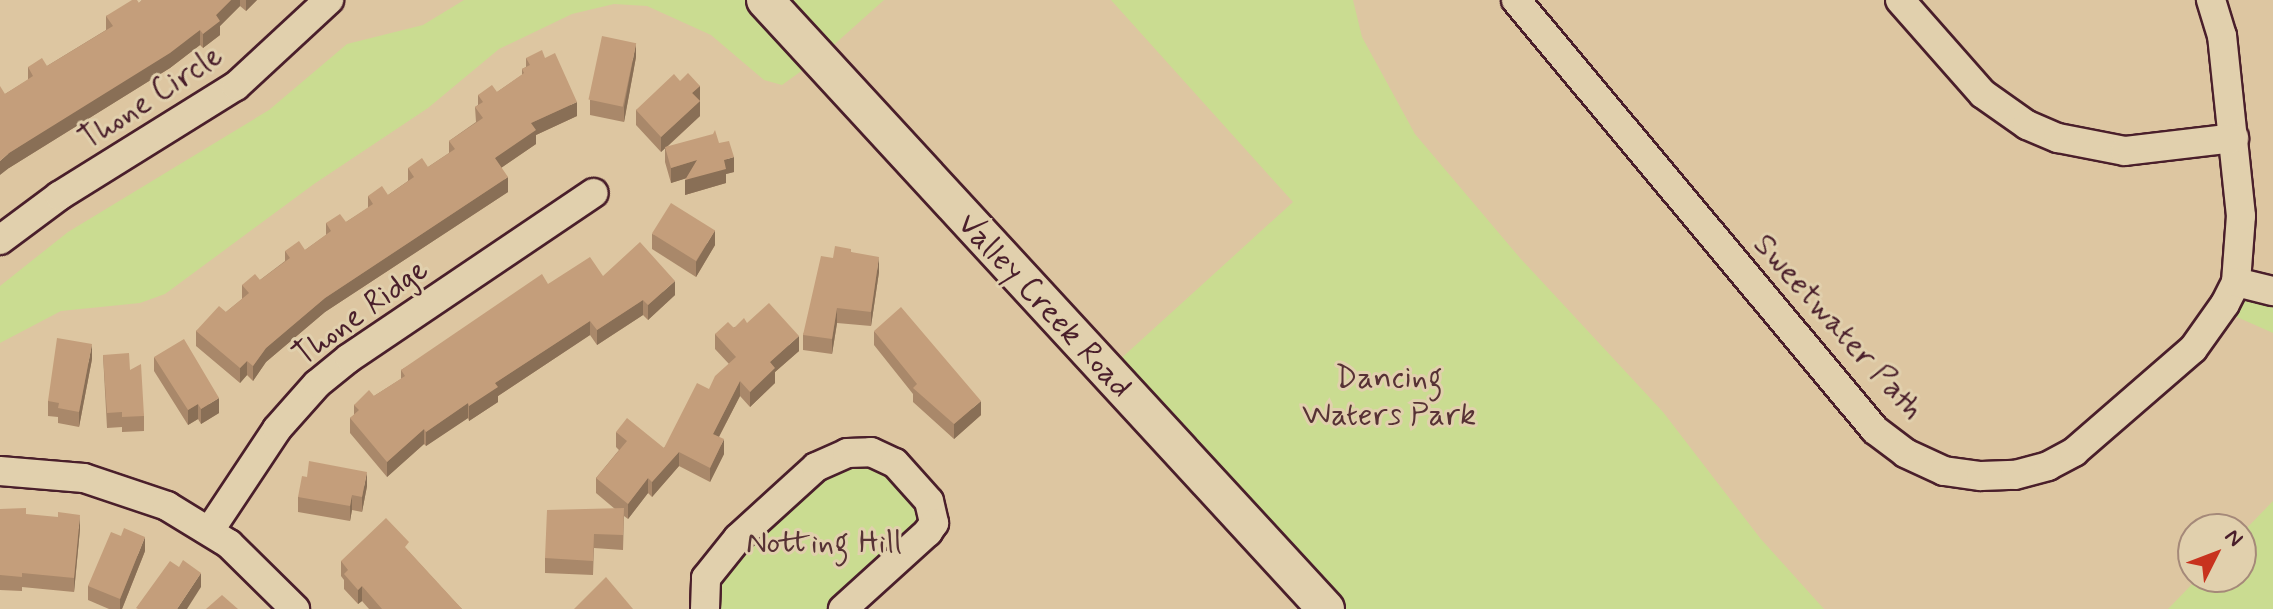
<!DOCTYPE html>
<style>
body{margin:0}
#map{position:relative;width:2273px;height:609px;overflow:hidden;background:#ddc6a1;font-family:Mynerve,sans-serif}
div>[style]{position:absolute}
.green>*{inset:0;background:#cadc91}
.roads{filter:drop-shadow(2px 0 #4a1f2b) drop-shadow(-2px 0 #4a1f2b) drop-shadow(0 2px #4a1f2b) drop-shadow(0 -2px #4a1f2b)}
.minor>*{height:28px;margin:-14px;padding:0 14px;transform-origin:14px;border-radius:14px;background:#e1d0ad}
.major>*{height:36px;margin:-18px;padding:0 18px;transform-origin:18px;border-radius:18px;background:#e1d0ad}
.wall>*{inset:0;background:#a9886a}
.shaded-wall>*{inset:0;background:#896f56}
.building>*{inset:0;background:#c49e7b;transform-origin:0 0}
span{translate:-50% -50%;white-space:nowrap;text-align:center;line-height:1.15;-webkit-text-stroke:6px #e1d0ad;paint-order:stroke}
.street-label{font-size:32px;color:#4a1f2b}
.park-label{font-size:32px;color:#573235}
.north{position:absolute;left:2177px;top:513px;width:80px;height:80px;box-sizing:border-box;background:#e1d0ad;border:2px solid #a58979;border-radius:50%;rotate:48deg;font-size:22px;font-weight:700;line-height:32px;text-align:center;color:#4a1f2b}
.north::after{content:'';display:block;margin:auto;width:28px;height:36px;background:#c8321e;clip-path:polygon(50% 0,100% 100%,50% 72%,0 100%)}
</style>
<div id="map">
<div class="green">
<i style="clip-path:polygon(464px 0,884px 0,818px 59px,782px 85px,764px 80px,711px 35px,647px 6px,614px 4px,572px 14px,499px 49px,428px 108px,314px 184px,165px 294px,140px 303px,61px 311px,0 343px,0 286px,68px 232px,269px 110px,347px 44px,423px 25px)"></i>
<i style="clip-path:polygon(1111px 0,1353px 0,1362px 37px,1415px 134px,1520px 258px,1663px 412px,1760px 538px,1824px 609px,1326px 609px,1105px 373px,1293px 202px)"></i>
<i style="clip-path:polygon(2236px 282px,2273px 291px,2273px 333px,2221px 310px)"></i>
<i style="clip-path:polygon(860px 452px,932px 507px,843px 609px,705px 609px,722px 553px)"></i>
<i style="clip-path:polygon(2273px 501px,2273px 609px,2168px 609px,2199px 577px,2241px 577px,2241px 534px)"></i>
</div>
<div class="roads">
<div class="minor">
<i style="left:1516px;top:0;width:560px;rotate:50.14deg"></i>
<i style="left:1875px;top:430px;width:38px;rotate:37deg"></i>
<i style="left:1905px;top:453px;width:43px;rotate:24.8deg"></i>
<i style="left:1944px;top:471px;width:37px;rotate:8deg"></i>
<i style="left:1981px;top:476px;width:34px;rotate:-2deg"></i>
<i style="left:2015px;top:475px;width:34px;rotate:-15deg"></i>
<i style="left:2048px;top:466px;width:30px;rotate:-28deg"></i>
<i style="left:2074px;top:452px;width:157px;rotate:-40.9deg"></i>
<i style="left:2193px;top:349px;width:55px;rotate:-54.6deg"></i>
<i style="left:2225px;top:304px;width:25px;rotate:-63deg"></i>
<i style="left:2236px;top:282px;width:66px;rotate:-85.7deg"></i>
<i style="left:2241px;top:216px;width:181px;rotate:-96deg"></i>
<i style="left:2222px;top:36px;width:38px;rotate:-107deg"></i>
<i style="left:1900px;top:0;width:125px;rotate:48.6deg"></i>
<i style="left:1983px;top:94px;width:54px;rotate:35.2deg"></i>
<i style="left:2027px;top:125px;width:34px;rotate:23deg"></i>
<i style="left:2058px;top:138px;width:68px;rotate:11deg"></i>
<i style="left:2125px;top:151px;width:110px;rotate:-6.8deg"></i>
<i style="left:0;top:240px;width:74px;rotate:-36.7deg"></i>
<i style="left:59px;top:196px;width:208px;rotate:-31.9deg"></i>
<i style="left:236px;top:86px;width:127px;rotate:-42.8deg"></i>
<i style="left:2236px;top:282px;width:38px;rotate:14deg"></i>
<i style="left:0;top:471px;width:84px;rotate:4.8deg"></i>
<i style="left:84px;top:478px;width:88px;rotate:18.6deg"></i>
<i style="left:167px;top:506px;width:73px;rotate:31.5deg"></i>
<i style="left:229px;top:544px;width:93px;rotate:44.6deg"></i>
<i style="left:210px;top:530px;width:121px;rotate:-56.4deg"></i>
<i style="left:277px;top:429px;width:60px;rotate:-48.4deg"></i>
<i style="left:317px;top:384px;width:41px;rotate:-39.1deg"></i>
<i style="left:349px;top:358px;width:295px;rotate:-34deg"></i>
<i style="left:705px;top:609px;width:31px;rotate:-88deg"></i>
<i style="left:706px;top:578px;width:51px;rotate:-51.3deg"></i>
<i style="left:738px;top:538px;width:105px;rotate:-42.3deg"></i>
<i style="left:816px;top:467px;width:34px;rotate:-24deg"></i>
<i style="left:847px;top:453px;width:24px;rotate:-2deg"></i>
<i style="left:871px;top:452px;width:26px;rotate:25deg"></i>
<i style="left:895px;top:463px;width:51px;rotate:48.2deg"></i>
<i style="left:929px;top:501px;width:23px;rotate:77deg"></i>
<i style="left:934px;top:523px;width:11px;rotate:124deg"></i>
<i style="left:928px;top:532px;width:115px;rotate:137.8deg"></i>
</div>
<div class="major">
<i style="left:765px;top:0;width:828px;rotate:47.35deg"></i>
</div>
</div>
<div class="wall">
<i style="clip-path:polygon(142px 0,257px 0,246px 11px,240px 6px,220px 26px,220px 35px,203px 48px,200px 45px,170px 68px,9px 168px,5px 94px,28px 80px,28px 67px,47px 66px,106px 30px,106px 16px,139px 3px)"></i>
<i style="clip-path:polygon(636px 57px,624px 122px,590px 115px,590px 100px)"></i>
<i style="clip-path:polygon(526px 58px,545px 58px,577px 116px,536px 135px,536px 144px,501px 168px,508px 192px,325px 312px,266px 362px,253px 381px,247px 375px,240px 383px,196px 346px,196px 331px,226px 312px,242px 299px,242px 285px,260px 280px,285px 261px,285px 251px,305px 250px,326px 235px,326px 223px,346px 222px,368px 208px,368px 196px,388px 195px,408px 181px,408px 168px,428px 167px,449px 153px,449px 141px,476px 122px,475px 107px,478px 105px,478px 95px,497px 92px,522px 75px,522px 69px,526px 67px)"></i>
<i style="clip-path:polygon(680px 81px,700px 86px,700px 116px,667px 147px,719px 143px,734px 172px,726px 174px,726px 183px,685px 195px,686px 178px,671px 183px,665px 162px,665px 148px,661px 152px,636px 125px,636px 110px)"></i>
<i style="clip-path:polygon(652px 234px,715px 245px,696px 277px,652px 249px)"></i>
<i style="clip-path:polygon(851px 252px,879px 272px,871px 326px,837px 323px,832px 354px,803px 350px,803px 335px,833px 258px)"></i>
<i style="clip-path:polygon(603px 276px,675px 295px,648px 320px,643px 315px,597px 345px,590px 335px,498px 396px,498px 402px,469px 421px,468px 418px,426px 446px,424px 444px,387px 477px,350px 433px,350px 418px,354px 415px,354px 405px,374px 396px,401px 379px,401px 370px,548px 284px)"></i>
<i style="clip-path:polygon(747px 323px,799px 351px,775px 372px,775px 383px,750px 407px,740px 396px,719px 437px,724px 454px,710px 482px,679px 466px,652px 497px,648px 493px,628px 519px,624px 516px,623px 550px,594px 548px,593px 575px,545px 573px,545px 558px,615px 509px,596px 493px,596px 478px,619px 450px,616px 447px,616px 432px,664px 448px,729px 364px,715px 349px,715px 334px)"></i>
<i style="clip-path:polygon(874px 331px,981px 415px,954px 439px,913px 402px,913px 394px,874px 345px)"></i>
<i style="clip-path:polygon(103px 355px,130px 370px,144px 416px,144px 431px,122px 432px,122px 427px,107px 428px)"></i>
<i style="clip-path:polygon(154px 357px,219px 413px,201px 424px,198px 419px,188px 425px,154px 371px)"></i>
<i style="clip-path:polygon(92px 359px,79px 427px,58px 423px,58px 417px,48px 416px,48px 401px)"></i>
<i style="clip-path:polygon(367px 486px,362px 512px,352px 510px,350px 521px,298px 512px,298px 497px)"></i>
<i style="clip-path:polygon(0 509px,80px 529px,74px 592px,22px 587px,22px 591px,0 590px)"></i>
<i style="clip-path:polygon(145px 551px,122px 609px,109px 609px,88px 600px,88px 586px)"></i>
<i style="clip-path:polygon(409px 552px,455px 602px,462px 609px,369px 609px,362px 601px,358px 604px,344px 589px,344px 580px,341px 576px,341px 561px)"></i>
</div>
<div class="shaded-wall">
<i style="clip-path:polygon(231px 0,240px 0,240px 6px,220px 26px,220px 35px,203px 48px,203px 34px,216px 15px)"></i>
<i style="clip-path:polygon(246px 0,257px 0,246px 11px)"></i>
<i style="clip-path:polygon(200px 30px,200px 45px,170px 68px,9px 168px,0 175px,0 161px,9px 153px)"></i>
<i style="clip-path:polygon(636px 43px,636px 57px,624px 122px,624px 107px)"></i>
<i style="clip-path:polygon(700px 86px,700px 101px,692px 93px)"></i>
<i style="clip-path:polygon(700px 101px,700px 116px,661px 152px,661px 137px)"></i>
<i style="clip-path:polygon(577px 102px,577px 116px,536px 135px,536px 144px,495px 172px,495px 158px,531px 123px)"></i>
<i style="clip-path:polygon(734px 157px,734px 172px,726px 174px,726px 183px,685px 195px,685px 180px,724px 160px)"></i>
<i style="clip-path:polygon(697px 160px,697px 175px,671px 183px,671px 168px)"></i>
<i style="clip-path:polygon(508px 177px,508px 192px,325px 312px,266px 362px,253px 381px,253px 366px,266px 348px,325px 298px)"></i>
<i style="clip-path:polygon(715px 230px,715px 245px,696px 277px,696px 262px)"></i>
<i style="clip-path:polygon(879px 257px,879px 272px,871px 326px,871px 312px)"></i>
<i style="clip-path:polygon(675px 281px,675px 295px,648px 320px,648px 305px)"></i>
<i style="clip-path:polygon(643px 300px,643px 315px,597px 345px,597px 330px)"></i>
<i style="clip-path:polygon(837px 308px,837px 323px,832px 354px,832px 339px)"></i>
<i style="clip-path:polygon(590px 321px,590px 335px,498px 396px,498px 402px,469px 421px,469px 406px,495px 383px)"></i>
<i style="clip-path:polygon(799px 336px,799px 351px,775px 372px,775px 383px,750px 407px,750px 392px,770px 362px)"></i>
<i style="clip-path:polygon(92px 344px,92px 359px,79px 427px,79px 412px)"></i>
<i style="clip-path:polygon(247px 361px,247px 375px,240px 383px,240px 368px)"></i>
<i style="clip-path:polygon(740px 381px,740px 396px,713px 448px,713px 434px)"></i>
<i style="clip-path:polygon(219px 398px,219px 413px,201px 424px,201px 409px)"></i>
<i style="clip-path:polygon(981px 401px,981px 415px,954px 439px,954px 424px)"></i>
<i style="clip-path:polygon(468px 403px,468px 418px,426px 446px,426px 432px)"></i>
<i style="clip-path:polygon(198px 404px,198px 419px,188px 425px,188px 410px)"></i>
<i style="clip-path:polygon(424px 429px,424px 444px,387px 477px,387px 462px)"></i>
<i style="clip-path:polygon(724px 439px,724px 454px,710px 482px,710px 468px)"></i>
<i style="clip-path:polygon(679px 452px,679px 466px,652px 497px,652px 482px)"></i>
<i style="clip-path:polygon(367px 472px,367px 486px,362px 512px,362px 497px)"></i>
<i style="clip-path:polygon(648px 478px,648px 493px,628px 519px,628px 504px)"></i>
<i style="clip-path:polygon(352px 495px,352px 510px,350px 521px,350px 506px)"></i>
<i style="clip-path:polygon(80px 515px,80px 529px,74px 592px,74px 578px)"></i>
<i style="clip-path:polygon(145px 537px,145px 551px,122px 609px,120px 609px,120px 599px)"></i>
<i style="clip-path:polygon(201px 573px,201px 587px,187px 609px,177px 609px)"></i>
<i style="clip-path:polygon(362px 586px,362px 601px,358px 604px,358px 590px)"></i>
</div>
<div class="building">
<i style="clip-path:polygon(132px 0,137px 0,139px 3px,142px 0,231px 0,216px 15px,220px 21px,203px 34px,200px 30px,170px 53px,9px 153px,0 161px,0 86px,5px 94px,33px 76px,28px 67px,42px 58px,47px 66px,113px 26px,106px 16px)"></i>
<i style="left:602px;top:36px;width:35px;height:65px;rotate:12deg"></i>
<i style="clip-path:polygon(542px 50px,545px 58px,555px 53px,577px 102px,531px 123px,536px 130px,495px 158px,508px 177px,325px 298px,266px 348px,253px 366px,247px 361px,240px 368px,196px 331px,219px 306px,226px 312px,249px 293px,242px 285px,255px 274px,260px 280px,290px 258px,285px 251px,299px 241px,305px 250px,331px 231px,326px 223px,340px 214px,346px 222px,373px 204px,368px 196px,382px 186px,388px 195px,414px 177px,408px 168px,422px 158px,428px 167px,455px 149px,449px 141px,483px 118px,475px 107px,483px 102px,478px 95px,492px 85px,497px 92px,524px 73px,522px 69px,530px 65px,526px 58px)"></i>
<i style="clip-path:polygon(688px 73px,700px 86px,692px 93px,700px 101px,661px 137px,636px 110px,674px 74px,680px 81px)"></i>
<i style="clip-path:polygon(715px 130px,719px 143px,729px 141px,734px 157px,724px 160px,726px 169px,685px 180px,697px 160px,671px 168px,665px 147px,713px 134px)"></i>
<i style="left:671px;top:203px;width:52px;height:36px;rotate:32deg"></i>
<i style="clip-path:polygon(640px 242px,675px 281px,648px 305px,643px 300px,597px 330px,590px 321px,495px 383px,498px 387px,469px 406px,468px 403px,426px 432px,424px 429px,387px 462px,350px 418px,359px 410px,354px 405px,369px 390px,374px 396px,405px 376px,401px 370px,542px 274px,548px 284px,590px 257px,603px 276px)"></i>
<i style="clip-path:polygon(835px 246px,851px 249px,851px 252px,879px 257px,871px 312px,837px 308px,832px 339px,803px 335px,821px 256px,833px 258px)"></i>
<i style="clip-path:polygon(769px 303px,799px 336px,770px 362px,775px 368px,750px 392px,740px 381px,713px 434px,724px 439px,710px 468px,679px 452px,652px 482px,648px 478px,628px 504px,596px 478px,627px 441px,616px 432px,627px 418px,664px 448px,697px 383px,709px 389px,715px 376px,736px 357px,715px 334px,728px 322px,734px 328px,744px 318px,747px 323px)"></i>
<i style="clip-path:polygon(901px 307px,981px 401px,954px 424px,913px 388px,917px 384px,874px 331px)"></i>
<i style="clip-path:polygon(57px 338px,92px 344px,79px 412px,58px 408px,59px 403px,48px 401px)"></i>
<i style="clip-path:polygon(184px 339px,219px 398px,201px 409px,198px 404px,188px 410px,154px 357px)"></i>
<i style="clip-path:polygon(129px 353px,130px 370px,141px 364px,144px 416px,122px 417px,122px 412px,107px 413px,103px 355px)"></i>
<i style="clip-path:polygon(309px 461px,367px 472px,362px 497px,352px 495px,350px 506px,298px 497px,302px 476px,307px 477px)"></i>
<i style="clip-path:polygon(26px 508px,26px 514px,58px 517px,58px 512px,80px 515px,74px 578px,22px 573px,22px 577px,0 575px,0 509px)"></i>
<i style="clip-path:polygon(624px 508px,623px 535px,594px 534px,593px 561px,545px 558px,547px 510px)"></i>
<i style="clip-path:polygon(386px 518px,409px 542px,405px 547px,462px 609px,382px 609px,362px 586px,358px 590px,344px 574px,348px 570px,341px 561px)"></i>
<i style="clip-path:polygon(124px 528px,145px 537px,120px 599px,88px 586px,111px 532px,121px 536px)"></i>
<i style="clip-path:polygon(183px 560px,201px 573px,177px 609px,138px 609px,136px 608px,170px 561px,179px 567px)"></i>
<i style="clip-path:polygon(606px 577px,633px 609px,574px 609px)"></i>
<i style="clip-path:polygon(222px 595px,238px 609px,206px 609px)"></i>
</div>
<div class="street-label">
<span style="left:151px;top:98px;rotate:-33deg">Thone Circle</span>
<span style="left:1044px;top:306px;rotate:47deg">Valley Creek Road</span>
<span style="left:361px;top:313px;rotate:-36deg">Thone Ridge</span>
<span style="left:1838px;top:327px;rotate:48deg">Sweetwater Path</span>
</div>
<div class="park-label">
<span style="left:1389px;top:397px">Dancing<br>Waters Park</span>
<span style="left:824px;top:543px">Notting Hill</span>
</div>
<div class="north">N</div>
</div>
